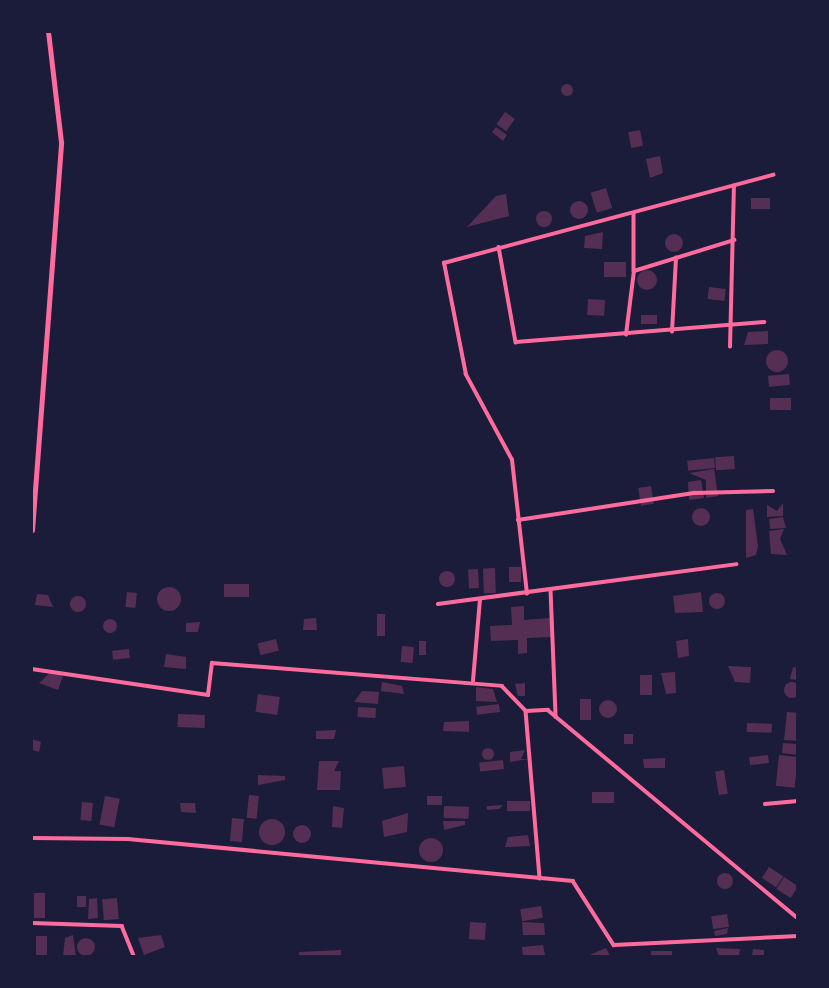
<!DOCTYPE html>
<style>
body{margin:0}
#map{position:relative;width:829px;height:988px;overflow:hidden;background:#1b1b3a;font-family:"Varela Round",sans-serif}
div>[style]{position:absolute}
.building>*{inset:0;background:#542f53;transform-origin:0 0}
.round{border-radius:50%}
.minor>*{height:3.5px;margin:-1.75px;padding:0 1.75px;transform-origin:1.75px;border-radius:1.75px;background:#ff6b9d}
.tertiary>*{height:5px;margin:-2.5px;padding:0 2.5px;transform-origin:2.5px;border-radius:2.5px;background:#ff6b9d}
span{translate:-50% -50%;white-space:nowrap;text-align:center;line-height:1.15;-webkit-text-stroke:6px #1b1b3a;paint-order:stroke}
.frame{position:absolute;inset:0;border:33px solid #1b1b3a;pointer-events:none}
</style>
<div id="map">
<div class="building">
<i class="round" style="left:561px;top:84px;width:12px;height:12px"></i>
<i style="left:505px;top:112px;width:12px;height:15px;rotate:35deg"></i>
<i style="clip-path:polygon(496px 127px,507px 135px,503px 141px,492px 132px)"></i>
<i style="left:640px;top:130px;width:16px;height:12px;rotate:79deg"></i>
<i style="clip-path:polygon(660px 156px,663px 173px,650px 178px,646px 159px)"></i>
<i style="left:606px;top:188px;width:21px;height:16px;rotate:73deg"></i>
<i style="clip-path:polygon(506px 194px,509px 216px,467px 227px,496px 196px)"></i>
<i style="left:751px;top:198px;width:19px;height:11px"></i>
<i class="round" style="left:570px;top:201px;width:18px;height:18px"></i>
<i class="round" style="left:536px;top:211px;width:16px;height:16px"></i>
<i style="clip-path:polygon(603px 232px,602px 249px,584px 248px,585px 236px)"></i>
<i class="round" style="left:665px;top:234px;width:18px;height:18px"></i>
<i style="left:604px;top:262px;width:22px;height:15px"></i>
<i class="round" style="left:637px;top:270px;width:20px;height:20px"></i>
<i style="left:709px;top:287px;width:17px;height:12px;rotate:7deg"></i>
<i style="left:588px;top:299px;width:17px;height:16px;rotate:3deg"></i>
<i style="left:657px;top:315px;width:9px;height:16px;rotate:90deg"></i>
<i style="clip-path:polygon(768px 331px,768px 344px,744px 345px,748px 332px)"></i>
<i class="round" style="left:766px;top:350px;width:22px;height:22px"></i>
<i style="left:789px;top:374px;width:11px;height:21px;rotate:85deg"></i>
<i style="left:770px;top:398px;width:21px;height:12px"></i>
<i style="left:734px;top:456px;width:13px;height:19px;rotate:86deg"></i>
<i style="left:714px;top:458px;width:10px;height:27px;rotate:84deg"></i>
<i style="clip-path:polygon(714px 469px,718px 496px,706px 498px,706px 480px,689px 473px)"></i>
<i style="clip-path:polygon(701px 480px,704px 498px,689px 500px,688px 482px)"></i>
<i style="left:651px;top:486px;width:18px;height:13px;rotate:81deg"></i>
<i style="clip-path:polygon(783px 503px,783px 516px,767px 517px,767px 505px,777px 511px)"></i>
<i class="round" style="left:692px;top:508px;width:18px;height:18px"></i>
<i style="clip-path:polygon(753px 509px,758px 546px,756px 555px,746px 558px,746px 510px)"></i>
<i style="clip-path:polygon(783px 517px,786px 528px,770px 529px,769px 519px)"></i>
<i style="clip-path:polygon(784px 529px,780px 539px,787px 555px,771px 554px,769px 531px)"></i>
<i style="left:509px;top:567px;width:12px;height:15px"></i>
<i style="left:495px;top:568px;width:25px;height:12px;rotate:88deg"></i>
<i style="left:478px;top:569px;width:19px;height:10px;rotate:87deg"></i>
<i class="round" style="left:439px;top:571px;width:16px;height:16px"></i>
<i style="left:224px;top:584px;width:25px;height:13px"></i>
<i class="round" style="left:157px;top:587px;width:24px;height:24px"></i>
<i style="left:127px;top:592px;width:10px;height:15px;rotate:6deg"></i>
<i style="clip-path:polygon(701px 592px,703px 612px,675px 613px,673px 596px)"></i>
<i class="round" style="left:709px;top:593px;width:16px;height:16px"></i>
<i style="clip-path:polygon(37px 594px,48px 595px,53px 607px,35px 605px)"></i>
<i class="round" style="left:70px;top:596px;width:16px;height:16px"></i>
<i style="clip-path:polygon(524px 606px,524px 620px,550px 618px,551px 637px,527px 638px,527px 653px,518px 654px,518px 640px,491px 641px,490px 626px,512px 625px,511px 607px)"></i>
<i style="left:377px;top:614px;width:8px;height:22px"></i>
<i style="clip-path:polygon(316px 618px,317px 630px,303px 630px,304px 619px)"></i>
<i class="round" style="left:103px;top:619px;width:14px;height:14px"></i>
<i style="clip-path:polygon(200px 622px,198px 632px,186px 632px,186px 623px)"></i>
<i style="left:276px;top:639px;width:12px;height:19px;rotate:76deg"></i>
<i style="clip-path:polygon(688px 639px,689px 656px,678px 658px,676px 641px)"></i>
<i style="left:419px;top:641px;width:7px;height:14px"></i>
<i style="left:402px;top:646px;width:12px;height:16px;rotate:5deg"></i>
<i style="left:129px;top:649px;width:9px;height:17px;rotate:84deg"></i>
<i style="clip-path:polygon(166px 654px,186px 657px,186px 669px,164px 667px)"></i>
<i style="clip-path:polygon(728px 666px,751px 667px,750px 683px,735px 682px)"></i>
<i style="clip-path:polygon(793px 667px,798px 668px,798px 680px,790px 679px)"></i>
<i style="clip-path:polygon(51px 672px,63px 676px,58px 690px,39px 683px)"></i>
<i style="clip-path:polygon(675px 672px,676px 693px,666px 694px,661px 673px)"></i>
<i style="left:640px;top:675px;width:12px;height:20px"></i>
<i style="clip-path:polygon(382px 682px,402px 686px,404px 694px,381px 691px)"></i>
<i class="round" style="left:784px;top:682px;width:16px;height:16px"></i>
<i style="clip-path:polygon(525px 683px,525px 696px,518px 696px,515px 684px)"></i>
<i style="clip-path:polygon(476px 687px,493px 689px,497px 702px,476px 701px)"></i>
<i style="clip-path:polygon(362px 691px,379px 692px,378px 704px,354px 702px)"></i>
<i style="left:258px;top:694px;width:22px;height:18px;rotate:8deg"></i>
<i style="left:580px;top:699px;width:11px;height:21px"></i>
<i class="round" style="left:599px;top:700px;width:18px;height:18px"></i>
<i style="left:499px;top:704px;width:8px;height:23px;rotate:83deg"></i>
<i style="left:358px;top:707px;width:18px;height:10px;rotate:3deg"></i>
<i style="clip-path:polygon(787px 712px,798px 713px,798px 741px,784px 740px)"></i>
<i style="left:178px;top:714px;width:27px;height:13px;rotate:2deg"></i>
<i style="clip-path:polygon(469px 721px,469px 732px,443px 731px,444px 722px)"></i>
<i style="left:747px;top:723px;width:25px;height:9px;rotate:2deg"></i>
<i style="clip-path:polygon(336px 730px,334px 739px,316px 739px,316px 731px)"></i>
<i style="left:633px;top:734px;width:10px;height:9px;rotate:90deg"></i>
<i style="clip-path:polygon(32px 739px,41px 742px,39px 752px,32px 750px)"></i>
<i style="clip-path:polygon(783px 743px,798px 744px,798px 755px,782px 753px)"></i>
<i class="round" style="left:482px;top:748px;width:12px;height:12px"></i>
<i style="clip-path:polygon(525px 750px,521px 759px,529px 759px,510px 762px,510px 752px)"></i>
<i style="left:768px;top:755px;width:8px;height:19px;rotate:83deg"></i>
<i style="left:779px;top:755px;width:19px;height:31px;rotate:6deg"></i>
<i style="clip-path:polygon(665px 758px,665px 768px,644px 768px,643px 759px)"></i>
<i style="left:503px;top:760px;width:9px;height:24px;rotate:84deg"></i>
<i style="clip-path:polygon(319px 761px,339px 761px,334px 771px,341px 771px,340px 790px,317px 790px)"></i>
<i style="left:404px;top:766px;width:21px;height:22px;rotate:85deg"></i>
<i style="left:724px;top:770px;width:24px;height:9px;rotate:81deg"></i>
<i style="clip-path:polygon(258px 775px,285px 776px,285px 780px,258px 785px)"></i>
<i style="left:614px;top:792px;width:11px;height:22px;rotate:90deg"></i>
<i style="left:249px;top:795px;width:10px;height:23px;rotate:6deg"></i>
<i style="left:105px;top:796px;width:15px;height:29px;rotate:11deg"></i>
<i style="left:427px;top:796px;width:15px;height:9px"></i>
<i style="left:530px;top:801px;width:10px;height:23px;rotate:90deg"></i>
<i style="left:82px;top:802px;width:11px;height:18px;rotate:5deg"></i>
<i style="clip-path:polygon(180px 803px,195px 803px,196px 813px,181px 812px)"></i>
<i style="clip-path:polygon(503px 805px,499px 809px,487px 810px,487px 806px)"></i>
<i style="clip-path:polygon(333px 806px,344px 808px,342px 828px,332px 827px)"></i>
<i style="left:444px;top:806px;width:25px;height:12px;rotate:2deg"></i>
<i style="clip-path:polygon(408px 813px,407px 832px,384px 837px,382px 821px)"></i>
<i style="left:232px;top:818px;width:12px;height:23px;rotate:5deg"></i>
<i class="round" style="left:259px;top:819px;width:26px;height:26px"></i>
<i style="clip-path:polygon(443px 821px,465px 821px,465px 825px,444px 830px)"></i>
<i class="round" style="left:293px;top:825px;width:18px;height:18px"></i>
<i style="clip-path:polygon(528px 835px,530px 846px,505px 847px,508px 837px)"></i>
<i class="round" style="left:419px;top:838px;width:24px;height:24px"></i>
<i style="left:769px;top:867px;width:17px;height:13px;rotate:33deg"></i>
<i class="round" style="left:717px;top:873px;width:16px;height:16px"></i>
<i style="left:784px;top:877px;width:17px;height:14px;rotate:33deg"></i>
<i style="left:34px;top:893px;width:11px;height:25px"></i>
<i style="left:77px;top:896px;width:9px;height:11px"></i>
<i style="clip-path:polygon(97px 898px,98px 918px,88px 919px,89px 899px)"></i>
<i style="left:117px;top:898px;width:21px;height:15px;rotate:85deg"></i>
<i style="left:541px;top:906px;width:12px;height:21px;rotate:81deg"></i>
<i style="left:727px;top:914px;width:13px;height:16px;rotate:81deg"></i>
<i style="left:470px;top:922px;width:16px;height:17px;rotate:4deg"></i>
<i style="clip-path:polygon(522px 922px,544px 923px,545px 935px,523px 935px)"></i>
<i style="clip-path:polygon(728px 928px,727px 934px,715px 936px,714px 931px)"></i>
<i style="clip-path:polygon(73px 935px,76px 956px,63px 956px,65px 938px)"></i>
<i style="clip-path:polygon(161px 935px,165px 947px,144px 955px,138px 938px)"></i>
<i style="left:36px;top:936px;width:11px;height:19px"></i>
<i class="round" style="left:77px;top:938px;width:18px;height:18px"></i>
<i style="clip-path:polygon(543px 945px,545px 955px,523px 956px,522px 947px)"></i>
<i style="clip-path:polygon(606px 948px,610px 956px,587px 956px)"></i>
<i style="clip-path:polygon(716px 948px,740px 949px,739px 956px,719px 956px)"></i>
<i style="clip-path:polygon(753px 949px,764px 950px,764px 956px,752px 956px)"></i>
<i style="clip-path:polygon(341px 950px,341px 956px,299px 956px,299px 952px)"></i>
<i style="left:651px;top:951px;width:21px;height:5px"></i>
</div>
<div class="minor">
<i style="left:634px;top:213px;width:58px;rotate:90deg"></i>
<i style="left:499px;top:247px;width:97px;rotate:79.9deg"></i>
<i style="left:516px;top:342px;width:249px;rotate:-4.6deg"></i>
<i style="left:672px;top:332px;width:74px;rotate:-86.9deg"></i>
<i style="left:676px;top:258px;width:61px;rotate:-17.2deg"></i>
<i style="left:626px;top:335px;width:64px;rotate:-82.9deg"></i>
<i style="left:634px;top:271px;width:44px;rotate:-17.2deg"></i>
<i style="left:730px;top:347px;width:161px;rotate:-88.6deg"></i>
<i style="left:518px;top:520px;width:179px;rotate:-8.7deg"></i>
<i style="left:695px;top:493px;width:78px;rotate:-1.5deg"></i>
<i style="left:551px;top:590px;width:127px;rotate:87.7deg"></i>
<i style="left:527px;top:594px;width:135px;rotate:-96.4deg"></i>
<i style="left:512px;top:460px;width:97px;rotate:-118.4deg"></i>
<i style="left:466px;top:375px;width:114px;rotate:-101.1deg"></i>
<i style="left:444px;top:263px;width:341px;rotate:-15deg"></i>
<i style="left:438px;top:604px;width:301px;rotate:-7.6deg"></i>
<i style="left:32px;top:669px;width:178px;rotate:8.4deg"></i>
<i style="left:208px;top:695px;width:32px;rotate:-83deg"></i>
<i style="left:212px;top:663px;width:291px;rotate:4.5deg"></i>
<i style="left:502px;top:686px;width:35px;rotate:46deg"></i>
<i style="left:526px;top:711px;width:22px;rotate:-3deg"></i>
<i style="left:548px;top:710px;width:325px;rotate:39.8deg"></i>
<i style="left:473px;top:681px;width:81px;rotate:-85.1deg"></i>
<i style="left:526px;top:711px;width:168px;rotate:85.2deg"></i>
<i style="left:765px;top:804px;width:33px;rotate:-5deg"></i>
<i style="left:32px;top:838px;width:96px;rotate:0.6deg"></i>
<i style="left:128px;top:839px;width:447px;rotate:5.4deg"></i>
<i style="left:573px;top:881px;width:76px;rotate:57.4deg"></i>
<i style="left:614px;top:945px;width:184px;rotate:-2.8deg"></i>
<i style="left:32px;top:923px;width:90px;rotate:1.9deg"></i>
<i style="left:122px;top:926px;width:32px;rotate:68deg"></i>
</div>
<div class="tertiary">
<i style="left:32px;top:530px;width:389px;rotate:-85.7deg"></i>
<i style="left:61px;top:142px;width:111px;rotate:-96.7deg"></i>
</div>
<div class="frame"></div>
</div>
